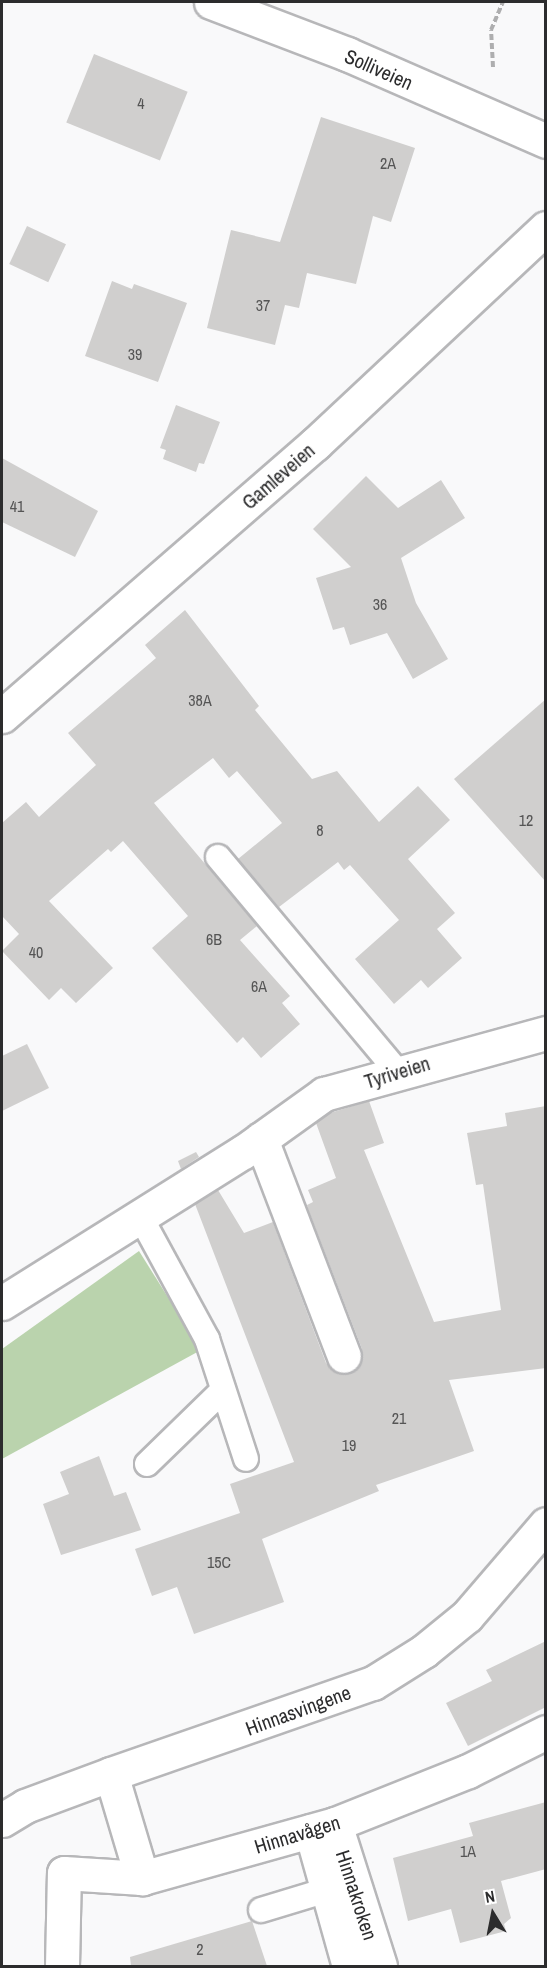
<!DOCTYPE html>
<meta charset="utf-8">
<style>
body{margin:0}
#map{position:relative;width:547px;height:1968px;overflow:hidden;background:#f9f9fa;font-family:"Archivo Narrow",sans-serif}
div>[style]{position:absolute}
.green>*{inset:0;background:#bad3ad}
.building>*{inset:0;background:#d0cfce;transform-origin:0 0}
.path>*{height:4px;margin-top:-2px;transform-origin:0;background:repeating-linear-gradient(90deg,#aeaeaf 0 6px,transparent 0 9px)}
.roads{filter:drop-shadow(2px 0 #b7b7b9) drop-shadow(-2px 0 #b7b7b9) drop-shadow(0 2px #b7b7b9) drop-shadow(0 -2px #b7b7b9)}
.lane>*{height:24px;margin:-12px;padding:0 12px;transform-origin:12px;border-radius:12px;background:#fff}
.street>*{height:33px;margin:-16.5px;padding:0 16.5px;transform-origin:16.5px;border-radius:16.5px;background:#fff}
.secondary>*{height:33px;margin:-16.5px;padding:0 16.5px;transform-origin:16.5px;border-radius:16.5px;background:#fff}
.primary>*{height:33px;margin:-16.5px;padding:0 16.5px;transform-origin:16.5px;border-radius:16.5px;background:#fff}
span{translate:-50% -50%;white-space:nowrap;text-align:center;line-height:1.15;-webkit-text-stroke:4.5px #fff;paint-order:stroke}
.number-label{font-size:16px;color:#555}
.number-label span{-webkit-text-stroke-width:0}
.street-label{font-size:20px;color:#2c2c2d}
.frame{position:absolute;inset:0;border:3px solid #2c2c2d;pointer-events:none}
.north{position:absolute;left:463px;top:1884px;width:60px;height:60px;-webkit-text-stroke:4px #fff;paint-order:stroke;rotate:350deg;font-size:16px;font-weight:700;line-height:24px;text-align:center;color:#2c2c2d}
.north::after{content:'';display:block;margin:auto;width:21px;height:27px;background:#2c2c2d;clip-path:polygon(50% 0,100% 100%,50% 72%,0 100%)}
</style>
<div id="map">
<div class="green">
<i style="clip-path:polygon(139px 1251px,201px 1350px,2px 1459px,2px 1349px)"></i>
</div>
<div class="building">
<i style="left:94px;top:54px;width:101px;height:74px;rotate:22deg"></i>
<i style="clip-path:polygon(321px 117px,415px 148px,391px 222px,373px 216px,356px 284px,307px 273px,299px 308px,285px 305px,275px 345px,207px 328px,231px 230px,280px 242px)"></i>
<i style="left:27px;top:226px;width:43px;height:42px;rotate:25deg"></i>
<i style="clip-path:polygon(112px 281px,132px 289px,134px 284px,187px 303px,158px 382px,85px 356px)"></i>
<i style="clip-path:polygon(176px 405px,220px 422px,204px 464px,199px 463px,196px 472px,163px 459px,166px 450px,160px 448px)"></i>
<i style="clip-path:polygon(2px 458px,98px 511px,75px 557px,2px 522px)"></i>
<i style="clip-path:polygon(366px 476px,398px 508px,441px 480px,465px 518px,401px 558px,416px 603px,448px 659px,413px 679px,387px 633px,350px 645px,344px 627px,333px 630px,316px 578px,351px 567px,313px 529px)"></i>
<i style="clip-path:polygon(185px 610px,259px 706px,255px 710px,312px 779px,337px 771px,379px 822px,418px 786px,450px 820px,408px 859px,455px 913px,437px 929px,462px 958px,428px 988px,421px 980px,394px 1004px,355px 959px,399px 920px,350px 865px,344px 870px,338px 862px,279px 907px,238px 859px,282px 823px,237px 771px,229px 778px,213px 758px,154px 803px,257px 926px,240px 940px,290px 996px,282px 1003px,300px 1024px,261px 1058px,243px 1037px,237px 1043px,152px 948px,188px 916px,123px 841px,111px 852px,108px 849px,49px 901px,113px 968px,76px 1003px,61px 988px,49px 1000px,2px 951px,19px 934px,2px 916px,2px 823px,26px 802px,39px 817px,96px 765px,68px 733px,156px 658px,145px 645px)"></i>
<i style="clip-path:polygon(546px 699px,546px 882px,454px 779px)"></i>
<i style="clip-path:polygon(27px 1044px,49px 1088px,2px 1111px,2px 1056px)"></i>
<i style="clip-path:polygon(369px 1101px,384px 1143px,364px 1150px,434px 1322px,501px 1310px,483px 1184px,476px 1185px,467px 1133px,507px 1126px,505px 1113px,546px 1106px,546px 1368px,449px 1380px,474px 1451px,376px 1485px,379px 1491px,262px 1539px,284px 1602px,194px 1634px,177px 1587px,152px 1596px,135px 1549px,240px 1513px,230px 1484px,294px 1462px,195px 1204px,218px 1190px,244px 1233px,273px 1222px,326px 1363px,340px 1374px,351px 1373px,362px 1360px,362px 1349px,308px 1209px,307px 1205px,313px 1202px,308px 1190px,336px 1178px,316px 1123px,330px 1113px)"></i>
<i style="clip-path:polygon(196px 1152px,199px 1157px,181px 1169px,178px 1161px)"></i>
<i style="clip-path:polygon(99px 1456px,114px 1496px,126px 1492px,141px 1530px,61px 1555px,43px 1504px,69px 1494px,60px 1472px)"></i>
<i style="clip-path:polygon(546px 1641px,546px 1707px,468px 1746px,446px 1703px,492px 1681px,486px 1670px)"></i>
<i style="clip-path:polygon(546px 1802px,546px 1869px,501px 1881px,511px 1918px,504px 1924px,506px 1931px,460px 1943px,451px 1909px,408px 1921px,393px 1858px,473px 1836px,469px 1823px)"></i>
<i style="clip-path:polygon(252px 1921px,267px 1966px,131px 1966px,130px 1957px)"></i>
</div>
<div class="path">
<i style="left:493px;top:67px;width:37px;rotate:-93deg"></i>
<i style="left:491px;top:30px;width:30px;rotate:-67deg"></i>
</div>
<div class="roads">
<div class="lane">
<i style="left:218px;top:857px;width:280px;rotate:50.1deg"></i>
<i style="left:140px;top:1216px;width:140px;rotate:61.4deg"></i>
<i style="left:207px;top:1339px;width:126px;rotate:72deg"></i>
<i style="left:147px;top:1464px;width:106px;rotate:-44.2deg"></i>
<i style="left:261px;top:1910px;width:69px;rotate:-16.9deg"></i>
</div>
<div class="street">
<i style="left:211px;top:2px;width:146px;rotate:20.9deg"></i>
<i style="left:347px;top:54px;width:217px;rotate:23.6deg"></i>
<i style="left:261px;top:1139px;width:232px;rotate:69.1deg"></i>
<i style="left:2px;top:1303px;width:284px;rotate:-32.1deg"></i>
<i style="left:243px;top:1152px;width:100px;rotate:-35.6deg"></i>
<i style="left:324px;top:1094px;width:230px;rotate:-15.4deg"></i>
<i style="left:111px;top:1774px;width:109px;rotate:73.4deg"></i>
<i style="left:142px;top:1878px;width:200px;rotate:-15.6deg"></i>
<i style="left:335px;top:1824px;width:143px;rotate:-21.7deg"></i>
<i style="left:468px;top:1771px;width:87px;rotate:-26.6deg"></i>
<i style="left:335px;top:1824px;width:149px;rotate:72.4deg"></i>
<i style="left:311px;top:1831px;width:140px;rotate:74.3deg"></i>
<i style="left:62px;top:1966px;width:93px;rotate:-88.8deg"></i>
<i style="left:64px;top:1873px;width:78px;rotate:3.7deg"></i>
</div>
<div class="secondary">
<i style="left:2px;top:716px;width:415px;rotate:-41deg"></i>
<i style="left:315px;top:444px;width:316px;rotate:-43.1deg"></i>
</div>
<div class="primary">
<i style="left:2px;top:1820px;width:27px;rotate:-31deg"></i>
<i style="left:25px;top:1806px;width:92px;rotate:-20.4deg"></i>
<i style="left:111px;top:1774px;width:277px;rotate:-19.2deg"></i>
<i style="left:373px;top:1683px;width:60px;rotate:-32.1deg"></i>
<i style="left:424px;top:1651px;width:55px;rotate:-39.1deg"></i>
<i style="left:467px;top:1616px;width:121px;rotate:-49.3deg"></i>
</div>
</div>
<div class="number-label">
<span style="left:141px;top:103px">4</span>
<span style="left:388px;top:163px">2A</span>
<span style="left:263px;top:305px">37</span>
<span style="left:135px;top:354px">39</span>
<span style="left:17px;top:506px">41</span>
<span style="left:380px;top:604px">36</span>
<span style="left:200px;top:700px">38A</span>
<span style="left:526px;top:820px">12</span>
<span style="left:320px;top:830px">8</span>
<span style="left:214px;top:939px">6B</span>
<span style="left:36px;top:952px">40</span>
<span style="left:259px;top:986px">6A</span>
<span style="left:399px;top:1418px">21</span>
<span style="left:349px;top:1445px">19</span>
<span style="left:219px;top:1562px">15C</span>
<span style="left:468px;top:1851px">1A</span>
<span style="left:200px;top:1949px">2</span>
</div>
<div class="street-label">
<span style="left:379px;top:69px;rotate:24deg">Solliveien</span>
<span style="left:278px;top:476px;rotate:-41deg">Gamleveien</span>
<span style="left:397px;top:1072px;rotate:-17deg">Tyriveien</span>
<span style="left:298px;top:1710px;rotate:-20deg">Hinnasvingene</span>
<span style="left:297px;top:1834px;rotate:-17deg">Hinnavågen</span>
<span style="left:357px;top:1895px;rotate:72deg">Hinnakroken</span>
</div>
<div class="frame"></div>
<div class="north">N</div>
</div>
